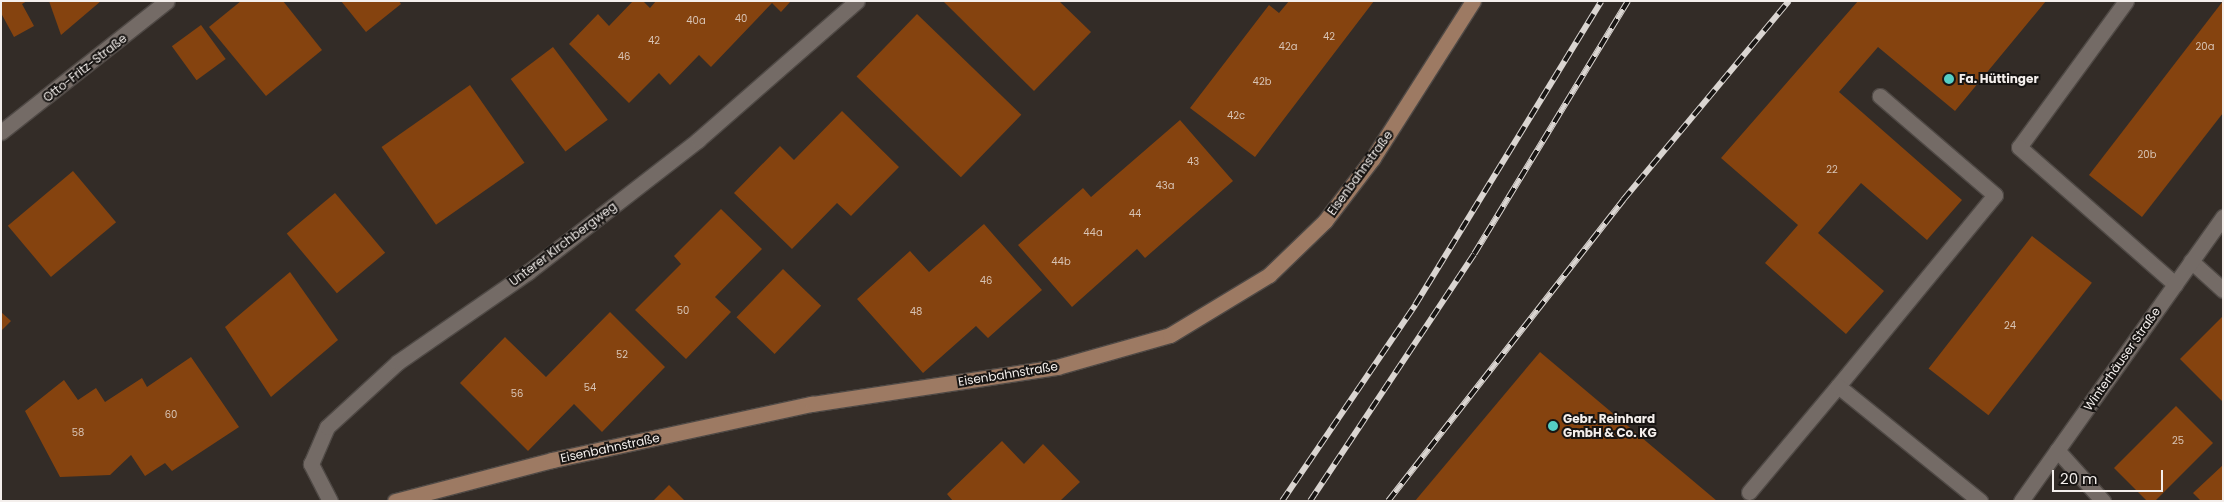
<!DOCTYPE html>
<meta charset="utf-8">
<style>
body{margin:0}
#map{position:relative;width:2224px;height:502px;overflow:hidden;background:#332c27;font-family:Poppins,sans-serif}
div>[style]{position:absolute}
.building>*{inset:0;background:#85430f;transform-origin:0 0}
.roads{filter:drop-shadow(1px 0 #4f4945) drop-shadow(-1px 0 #4f4945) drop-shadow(0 1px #4f4945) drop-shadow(0 -1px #4f4945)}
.lane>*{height:15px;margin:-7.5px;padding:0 7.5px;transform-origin:7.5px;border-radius:7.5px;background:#746b66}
.street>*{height:15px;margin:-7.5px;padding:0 7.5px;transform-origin:7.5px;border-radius:7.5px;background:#746b66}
.secondary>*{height:15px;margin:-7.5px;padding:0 7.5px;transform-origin:7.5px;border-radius:7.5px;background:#9d7a63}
.rail>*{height:5.5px;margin-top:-2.75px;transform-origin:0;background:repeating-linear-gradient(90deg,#181513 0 11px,#dad5d1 0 22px);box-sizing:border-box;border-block:1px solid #dad5d1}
.dots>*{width:14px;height:14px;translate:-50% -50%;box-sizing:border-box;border:2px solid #181513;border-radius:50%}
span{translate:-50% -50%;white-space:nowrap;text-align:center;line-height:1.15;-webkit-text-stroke:4px #181513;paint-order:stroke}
.number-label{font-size:10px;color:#d8c4b5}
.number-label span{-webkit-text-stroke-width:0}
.street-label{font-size:12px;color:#f4efec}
.poi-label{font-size:12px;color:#f4efec;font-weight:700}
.left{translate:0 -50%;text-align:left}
.frame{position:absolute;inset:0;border:2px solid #f4efec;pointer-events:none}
.scale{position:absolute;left:2052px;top:470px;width:111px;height:22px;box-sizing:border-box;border:2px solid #f4efec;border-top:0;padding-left:6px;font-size:15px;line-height:18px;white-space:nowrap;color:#f4efec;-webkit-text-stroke:4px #181513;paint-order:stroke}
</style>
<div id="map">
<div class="building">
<i style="clip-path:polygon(1px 1px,27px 1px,22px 4px,34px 26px,14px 37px,1px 13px)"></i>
<i style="clip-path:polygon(49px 1px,101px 1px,61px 35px)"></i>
<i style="clip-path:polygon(241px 1px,283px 1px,322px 50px,266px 96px,209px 27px)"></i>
<i style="clip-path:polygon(341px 1px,399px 1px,401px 4px,366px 32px)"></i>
<i style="clip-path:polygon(633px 1px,643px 1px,650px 8px,656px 1px,791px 1px,781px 12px,772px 3px,711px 67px,699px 55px,670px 85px,659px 73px,629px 103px,569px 44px,598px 14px,609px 26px)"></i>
<i style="clip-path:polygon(943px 1px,1059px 1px,1091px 32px,1034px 91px)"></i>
<i style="clip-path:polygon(1289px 1px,1374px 1px,1255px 157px,1190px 108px,1269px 5px,1279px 13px)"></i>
<i style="clip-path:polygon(1858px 1px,2046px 1px,1955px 111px,1878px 47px,1839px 92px,1962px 200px,1927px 240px,1861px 183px,1818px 233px,1884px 291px,1846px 334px,1765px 263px,1798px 225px,1721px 158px)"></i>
<i style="clip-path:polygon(2223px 1px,2223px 113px,2142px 217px,2089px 175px)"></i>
<i style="left:917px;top:14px;width:145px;height:87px;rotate:44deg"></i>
<i style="left:201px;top:25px;width:42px;height:36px;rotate:54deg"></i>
<i style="left:553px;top:47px;width:91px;height:53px;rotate:53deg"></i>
<i style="left:470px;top:85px;width:95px;height:108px;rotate:55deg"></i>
<i style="clip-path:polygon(842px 111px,899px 167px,851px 216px,837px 203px,792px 249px,734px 193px,780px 146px,794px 160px)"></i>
<i style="clip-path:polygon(1180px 120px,1233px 181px,1145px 258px,1137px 249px,1072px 307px,1018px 245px,1083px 188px,1091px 197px)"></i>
<i style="left:73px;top:171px;width:67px;height:85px;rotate:50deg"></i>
<i style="left:335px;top:193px;width:78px;height:63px;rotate:50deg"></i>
<i style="clip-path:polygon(721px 209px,762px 249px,715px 297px,731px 312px,686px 359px,635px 310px,681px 264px,674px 256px)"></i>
<i style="clip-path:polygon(984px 224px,1042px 290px,988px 338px,976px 326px,923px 373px,857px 299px,910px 251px,929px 272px)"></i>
<i style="left:2032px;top:236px;width:76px;height:168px;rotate:38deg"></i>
<i style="left:783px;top:269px;width:53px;height:67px;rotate:44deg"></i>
<i style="clip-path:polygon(290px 272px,338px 340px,271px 397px,225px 327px)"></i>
<i style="clip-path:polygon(1px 312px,11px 321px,1px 331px)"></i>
<i style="clip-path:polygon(610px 312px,665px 367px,602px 432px,574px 404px,528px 451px,460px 383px,505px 337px,546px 377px)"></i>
<i style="clip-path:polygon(2223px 316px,2223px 402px,2180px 359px)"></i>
<i style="clip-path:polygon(1540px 352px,1717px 501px,1415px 501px)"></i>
<i style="clip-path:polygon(191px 357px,239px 427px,172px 471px,165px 463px,145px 476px,131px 455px,110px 475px,60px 477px,25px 411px,64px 380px,78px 400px,96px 388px,105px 402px,142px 378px,147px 387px)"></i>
<i style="clip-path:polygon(2176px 406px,2213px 443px,2155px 501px,2147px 501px,2114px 468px)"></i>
<i style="clip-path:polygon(1002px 441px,1024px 464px,1043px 444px,1080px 482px,1060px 501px,953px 501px,947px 494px)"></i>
<i style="clip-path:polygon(2223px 465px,2223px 501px,2201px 501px,2193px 493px)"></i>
<i style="clip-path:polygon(669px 485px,685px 501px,653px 501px)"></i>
</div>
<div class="roads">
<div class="lane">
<i style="left:2126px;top:1px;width:181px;rotate:126.2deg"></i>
<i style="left:2019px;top:147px;width:208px;rotate:41.3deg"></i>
<i style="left:2191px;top:261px;width:43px;rotate:42.2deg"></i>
<i style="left:1838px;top:386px;width:247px;rotate:-50.6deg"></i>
<i style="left:1995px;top:195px;width:152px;rotate:-139.3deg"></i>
<i style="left:1749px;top:492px;width:138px;rotate:-50deg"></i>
<i style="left:1838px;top:386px;width:183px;rotate:39deg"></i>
</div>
<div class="street">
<i style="left:1px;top:132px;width:211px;rotate:-38.3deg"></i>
<i style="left:2057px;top:450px;width:69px;rotate:48deg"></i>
<i style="left:330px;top:501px;width:42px;rotate:-117.2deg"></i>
<i style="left:311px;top:464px;width:40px;rotate:-66.6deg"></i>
<i style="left:327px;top:427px;width:96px;rotate:-42.5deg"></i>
<i style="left:398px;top:362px;width:158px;rotate:-34.7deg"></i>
<i style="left:528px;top:272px;width:215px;rotate:-37.8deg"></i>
<i style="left:698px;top:140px;width:211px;rotate:-41.2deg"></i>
<i style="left:2021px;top:501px;width:349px;rotate:-54.6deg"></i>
</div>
<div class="secondary">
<i style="left:395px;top:501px;width:162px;rotate:-14.6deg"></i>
<i style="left:552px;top:460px;width:266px;rotate:-12.2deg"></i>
<i style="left:812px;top:404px;width:248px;rotate:-8.6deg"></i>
<i style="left:1057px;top:367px;width:117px;rotate:-15.8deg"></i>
<i style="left:1170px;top:335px;width:116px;rotate:-31.2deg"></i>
<i style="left:1269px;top:275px;width:78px;rotate:-44deg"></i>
<i style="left:1325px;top:221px;width:79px;rotate:-52.7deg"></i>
<i style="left:1373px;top:158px;width:186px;rotate:-57.5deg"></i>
</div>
</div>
<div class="rail">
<i style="left:1282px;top:501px;width:237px;rotate:-55.8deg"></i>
<i style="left:1415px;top:305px;width:356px;rotate:-58.5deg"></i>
<i style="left:1310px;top:501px;width:296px;rotate:-56.4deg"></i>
<i style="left:1474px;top:254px;width:296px;rotate:-58.7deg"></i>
<i style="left:1388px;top:501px;width:382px;rotate:-52deg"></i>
<i style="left:1623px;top:200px;width:259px;rotate:-50.2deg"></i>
</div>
<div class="dots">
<i style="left:1949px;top:79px;background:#55cec4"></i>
<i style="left:1553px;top:426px;background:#55cec4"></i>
</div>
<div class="number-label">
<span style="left:741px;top:19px">40</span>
<span style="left:696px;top:21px">40a</span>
<span style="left:1329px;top:37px">42</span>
<span style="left:654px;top:41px">42</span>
<span style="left:1288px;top:47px">42a</span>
<span style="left:2205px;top:47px">20a</span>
<span style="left:624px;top:57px">46</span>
<span style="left:1262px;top:82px">42b</span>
<span style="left:1236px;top:116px">42c</span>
<span style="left:2147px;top:155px">20b</span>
<span style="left:1193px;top:162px">43</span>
<span style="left:1832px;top:170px">22</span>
<span style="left:1165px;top:186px">43a</span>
<span style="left:1135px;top:214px">44</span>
<span style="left:1093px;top:233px">44a</span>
<span style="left:1061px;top:262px">44b</span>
<span style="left:986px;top:281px">46</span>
<span style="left:683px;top:311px">50</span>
<span style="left:916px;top:312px">48</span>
<span style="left:2010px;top:326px">24</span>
<span style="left:622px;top:355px">52</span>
<span style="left:590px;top:388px">54</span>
<span style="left:517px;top:394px">56</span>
<span style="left:171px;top:415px">60</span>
<span style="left:78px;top:433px">58</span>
<span style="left:2178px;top:441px">25</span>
</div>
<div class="street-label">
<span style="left:85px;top:68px;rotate:-38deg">Otto-Fritz-Straße</span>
<span style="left:1360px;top:173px;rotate:-54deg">Eisenbahnstraße</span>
<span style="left:563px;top:244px;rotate:-37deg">Unterer Kirchbergweg</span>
<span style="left:2122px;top:359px;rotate:-55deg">Winterhäuser Straße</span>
<span style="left:1008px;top:374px;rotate:-9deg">Eisenbahnstraße</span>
<span style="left:610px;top:448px;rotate:-12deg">Eisenbahnstraße</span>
</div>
<div class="poi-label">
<span class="left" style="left:1959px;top:79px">Fa. Hüttinger</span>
<span class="left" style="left:1563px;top:426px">Gebr. Reinhard<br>GmbH &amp; Co. KG</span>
</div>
<div class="frame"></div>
<div class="scale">20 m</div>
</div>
